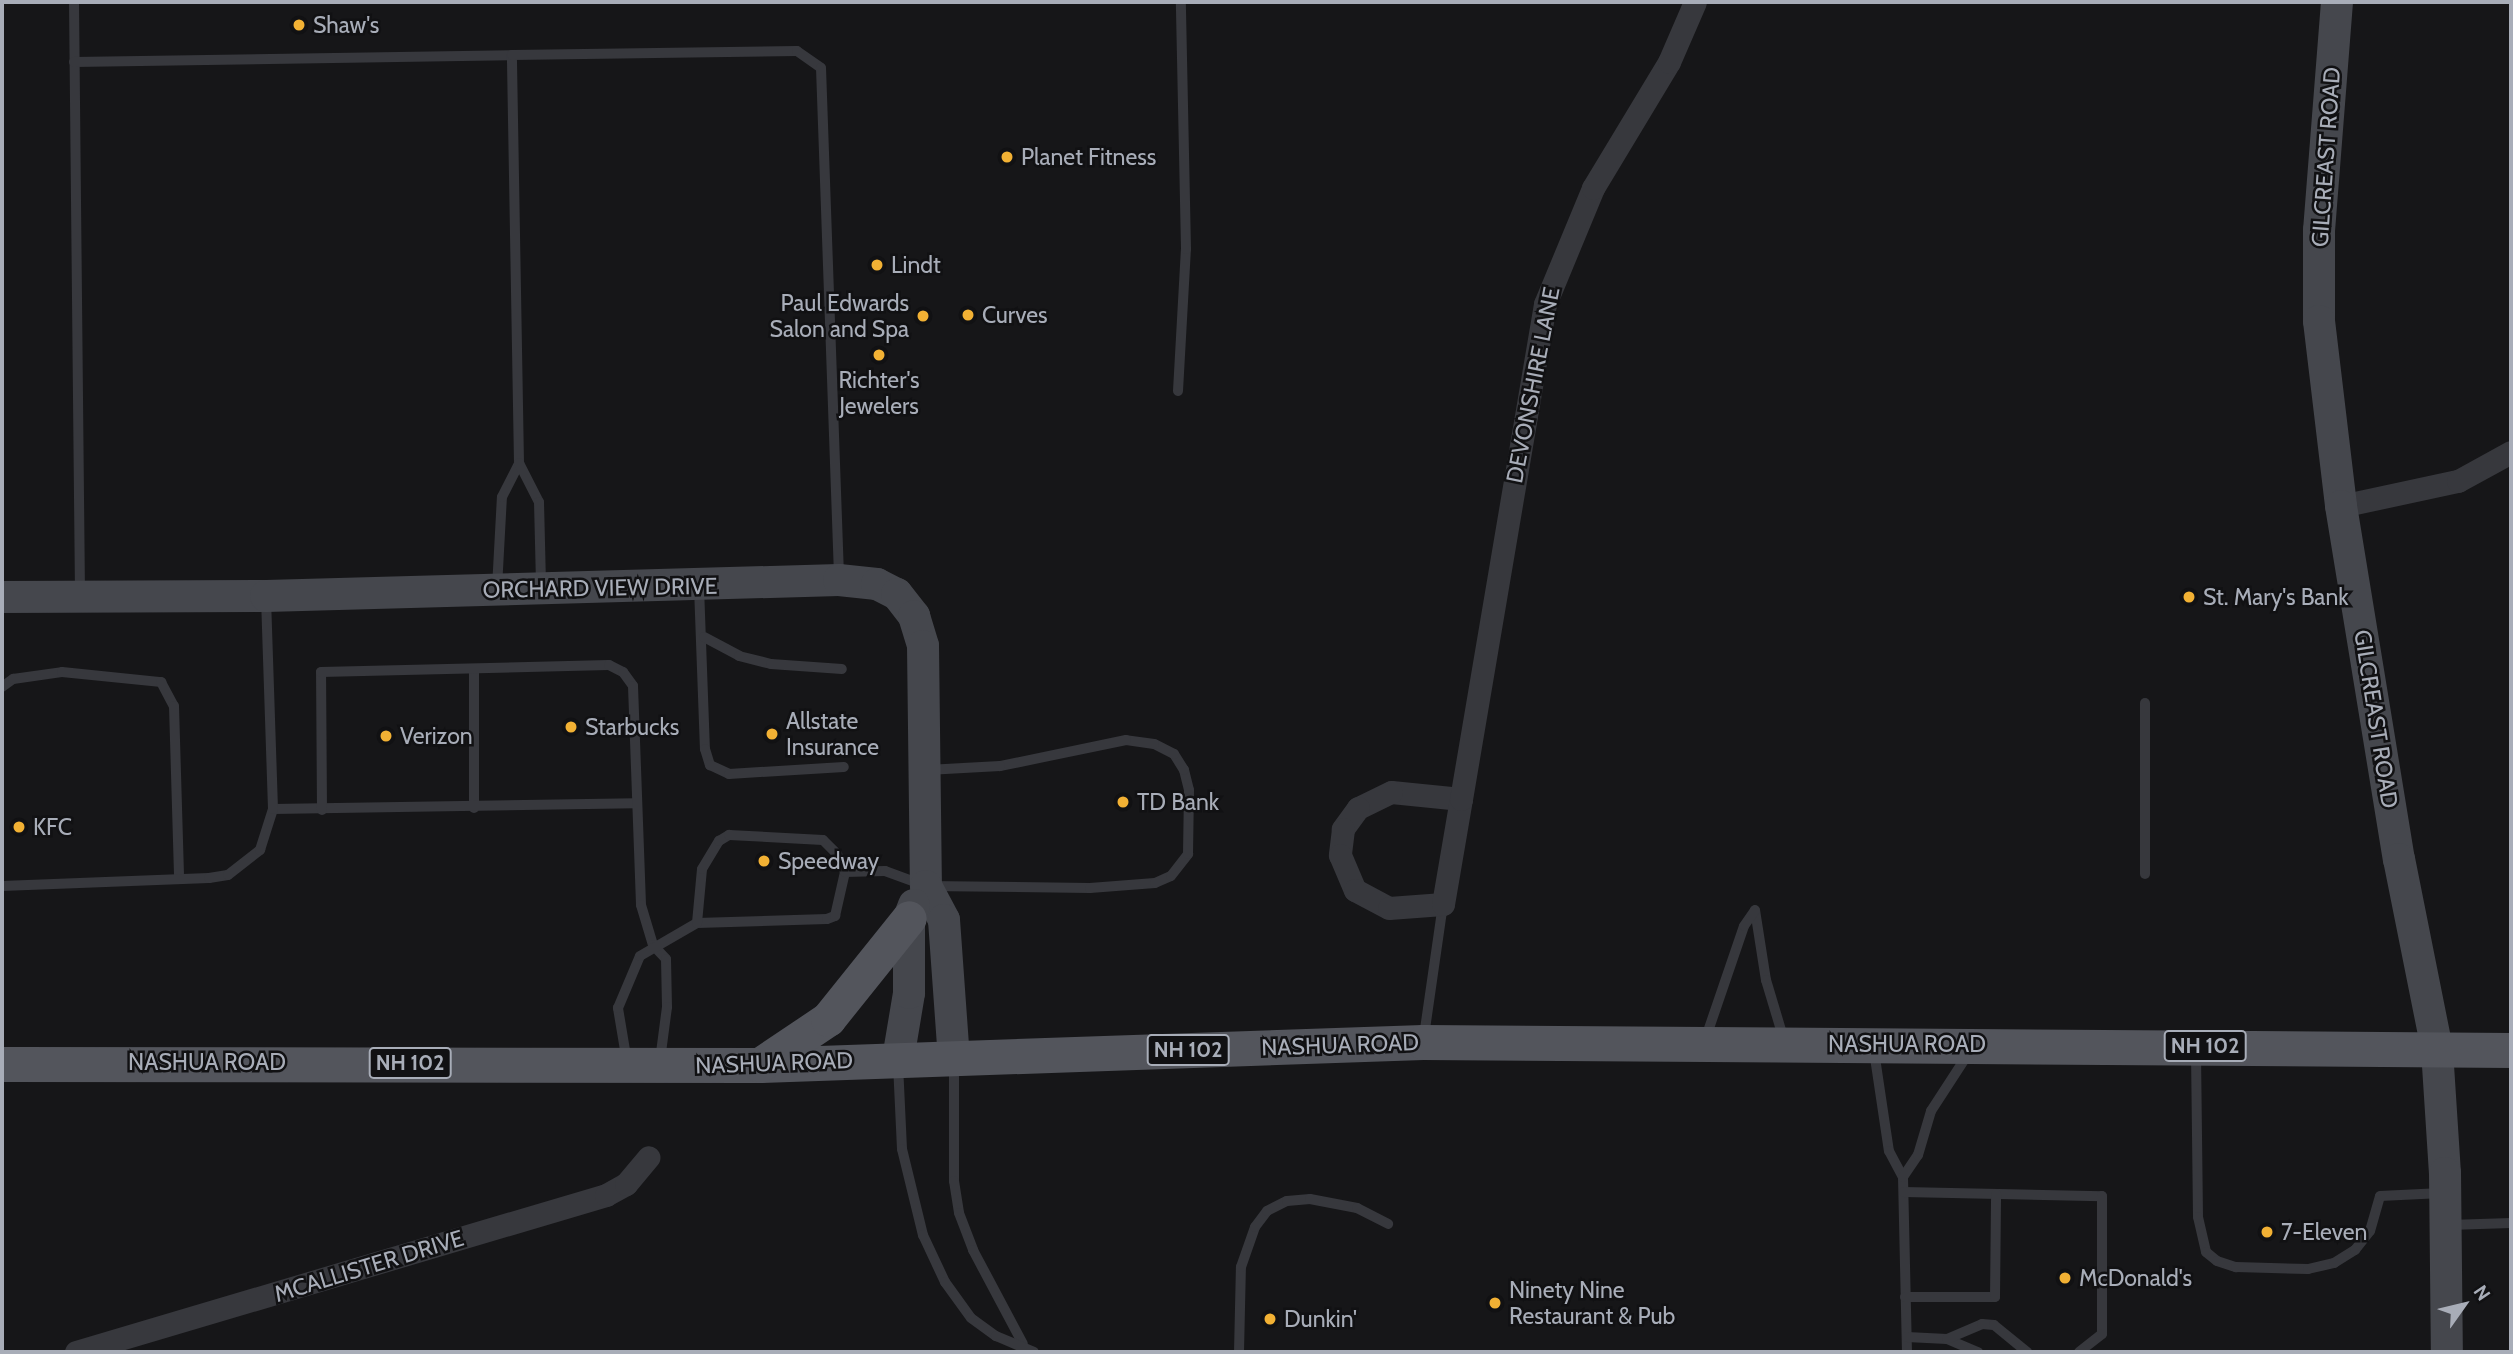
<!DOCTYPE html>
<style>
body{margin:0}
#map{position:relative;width:2513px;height:1354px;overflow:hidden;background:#161618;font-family:Cabin,sans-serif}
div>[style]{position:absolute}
.lane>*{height:10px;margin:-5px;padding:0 5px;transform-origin:5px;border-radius:5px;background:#37383d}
.street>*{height:23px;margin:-11.5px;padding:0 11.5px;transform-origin:11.5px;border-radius:11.5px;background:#37383d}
.secondary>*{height:32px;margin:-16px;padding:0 16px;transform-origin:16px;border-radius:16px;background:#45474d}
.primary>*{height:35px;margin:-17.5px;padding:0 17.5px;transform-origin:17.5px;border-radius:17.5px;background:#53555c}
.dots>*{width:19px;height:19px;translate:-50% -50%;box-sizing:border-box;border:4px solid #111113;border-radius:50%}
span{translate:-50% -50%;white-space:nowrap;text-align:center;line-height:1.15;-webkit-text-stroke:5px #111113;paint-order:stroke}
.shield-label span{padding:2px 5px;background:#111113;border:2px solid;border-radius:5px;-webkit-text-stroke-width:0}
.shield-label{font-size:21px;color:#a8adb8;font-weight:700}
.poi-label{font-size:23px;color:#a8adb8}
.left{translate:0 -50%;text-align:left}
.right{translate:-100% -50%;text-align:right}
.street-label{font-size:23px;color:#a8adb8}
.frame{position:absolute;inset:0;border:4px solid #a8adb8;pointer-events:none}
.north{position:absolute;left:2429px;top:1270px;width:70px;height:70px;-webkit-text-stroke:5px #111113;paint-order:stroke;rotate:56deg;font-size:19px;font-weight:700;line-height:28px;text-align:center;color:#a8adb8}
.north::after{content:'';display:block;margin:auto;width:24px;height:32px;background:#a8adb8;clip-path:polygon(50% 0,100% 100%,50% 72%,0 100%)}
</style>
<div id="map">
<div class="lane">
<i style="left:74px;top:2px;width:591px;rotate:89.42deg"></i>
<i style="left:74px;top:62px;width:438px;rotate:-0.9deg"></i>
<i style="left:1178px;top:391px;width:142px;rotate:-86.8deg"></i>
<i style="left:1186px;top:249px;width:247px;rotate:-91.2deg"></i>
<i style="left:519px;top:463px;width:408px;rotate:-91deg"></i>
<i style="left:512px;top:55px;width:285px;rotate:-0.8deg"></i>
<i style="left:797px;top:51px;width:29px;rotate:35deg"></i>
<i style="left:821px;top:68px;width:509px;rotate:87.97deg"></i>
<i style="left:699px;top:587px;width:162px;rotate:87.9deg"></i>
<i style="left:705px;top:749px;width:17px;rotate:73deg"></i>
<i style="left:710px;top:765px;width:21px;rotate:25deg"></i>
<i style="left:729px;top:774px;width:115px;rotate:-3.5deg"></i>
<i style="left:497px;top:588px;width:91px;rotate:-86.9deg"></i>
<i style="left:502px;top:497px;width:38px;rotate:-63deg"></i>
<i style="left:519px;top:463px;width:44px;rotate:62.9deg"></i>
<i style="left:539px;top:502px;width:84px;rotate:88.6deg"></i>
<i style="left:704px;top:637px;width:40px;rotate:28deg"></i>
<i style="left:739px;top:656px;width:33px;rotate:14deg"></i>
<i style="left:771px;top:664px;width:71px;rotate:4deg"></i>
<i style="left:2px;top:687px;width:14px;rotate:-36deg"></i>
<i style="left:13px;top:679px;width:49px;rotate:-8.1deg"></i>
<i style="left:62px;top:672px;width:100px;rotate:5.8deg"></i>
<i style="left:161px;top:682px;width:27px;rotate:62deg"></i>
<i style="left:174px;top:706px;width:172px;rotate:88.3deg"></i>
<i style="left:2145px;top:703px;width:171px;rotate:90deg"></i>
<i style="left:474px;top:808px;width:139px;rotate:-90deg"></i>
<i style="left:273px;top:809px;width:362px;rotate:-0.9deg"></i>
<i style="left:322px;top:810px;width:138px;rotate:-90.4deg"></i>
<i style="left:321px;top:672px;width:288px;rotate:-1.4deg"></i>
<i style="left:609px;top:665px;width:16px;rotate:27deg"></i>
<i style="left:623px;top:672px;width:17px;rotate:54deg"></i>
<i style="left:633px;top:686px;width:219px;rotate:87.9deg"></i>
<i style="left:641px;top:905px;width:42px;rotate:73.3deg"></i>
<i style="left:653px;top:945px;width:19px;rotate:47deg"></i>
<i style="left:666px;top:959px;width:48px;rotate:88.8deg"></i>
<i style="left:667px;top:1007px;width:53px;rotate:97.5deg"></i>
<i style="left:2px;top:886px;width:207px;rotate:-2.2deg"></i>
<i style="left:209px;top:878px;width:19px;rotate:-9deg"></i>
<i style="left:228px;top:875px;width:41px;rotate:-38deg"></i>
<i style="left:260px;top:850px;width:43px;rotate:-72.4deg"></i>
<i style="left:273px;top:809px;width:210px;rotate:-91.9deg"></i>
<i style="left:1755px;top:910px;width:71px;rotate:81.1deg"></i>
<i style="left:1766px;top:980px;width:63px;rotate:73.3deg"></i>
<i style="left:697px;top:923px;width:130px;rotate:-1.8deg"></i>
<i style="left:827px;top:919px;width:9px;rotate:-21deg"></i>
<i style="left:835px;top:916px;width:45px;rotate:-77.2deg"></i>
<i style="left:1424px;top:1036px;width:133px;rotate:-81.8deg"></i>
<i style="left:1705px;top:1040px;width:120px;rotate:-71.1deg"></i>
<i style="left:1744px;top:926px;width:19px;rotate:-55deg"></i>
<i style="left:1874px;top:1051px;width:101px;rotate:81.5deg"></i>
<i style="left:1889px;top:1151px;width:30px;rotate:62deg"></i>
<i style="left:1903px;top:1177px;width:175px;rotate:88.7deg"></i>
<i style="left:2196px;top:1053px;width:164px;rotate:89.3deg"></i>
<i style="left:2198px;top:1217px;width:36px;rotate:77deg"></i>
<i style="left:2206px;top:1252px;width:14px;rotate:39deg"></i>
<i style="left:2217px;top:1261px;width:20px;rotate:18deg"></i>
<i style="left:2236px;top:1267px;width:72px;rotate:1.6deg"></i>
<i style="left:2308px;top:1269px;width:27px;rotate:-13deg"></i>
<i style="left:2334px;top:1263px;width:25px;rotate:-32deg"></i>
<i style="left:2355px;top:1250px;width:24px;rotate:-52deg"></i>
<i style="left:2370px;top:1231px;width:36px;rotate:-74deg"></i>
<i style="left:2380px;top:1196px;width:62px;rotate:-2.8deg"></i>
<i style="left:954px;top:1061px;width:120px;rotate:90deg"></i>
<i style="left:954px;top:1181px;width:32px;rotate:81deg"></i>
<i style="left:959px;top:1213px;width:40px;rotate:69deg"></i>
<i style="left:973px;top:1250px;width:106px;rotate:62deg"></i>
<i style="left:627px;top:1062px;width:55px;rotate:-99.5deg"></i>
<i style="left:618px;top:1008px;width:56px;rotate:-67.1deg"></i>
<i style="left:640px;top:956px;width:66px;rotate:-30.1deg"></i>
<i style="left:697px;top:923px;width:54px;rotate:-84.7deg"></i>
<i style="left:702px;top:869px;width:33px;rotate:-59deg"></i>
<i style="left:719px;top:841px;width:12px;rotate:-31deg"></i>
<i style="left:729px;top:835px;width:94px;rotate:3deg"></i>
<i style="left:823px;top:840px;width:20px;rotate:45deg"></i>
<i style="left:837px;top:854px;width:20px;rotate:66deg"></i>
<i style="left:845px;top:872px;width:40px;rotate:-1.4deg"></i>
<i style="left:885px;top:871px;width:44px;rotate:20.1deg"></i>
<i style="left:926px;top:886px;width:164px;rotate:0.7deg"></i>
<i style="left:1090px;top:888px;width:65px;rotate:-4.4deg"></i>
<i style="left:1155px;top:883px;width:17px;rotate:-24deg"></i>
<i style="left:1171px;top:876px;width:28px;rotate:-52deg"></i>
<i style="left:1188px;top:854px;width:64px;rotate:-89.1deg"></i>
<i style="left:1189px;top:790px;width:21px;rotate:-104deg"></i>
<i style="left:1184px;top:770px;width:19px;rotate:-122deg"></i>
<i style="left:1174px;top:754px;width:22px;rotate:-153deg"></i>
<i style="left:1154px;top:744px;width:28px;rotate:-172deg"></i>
<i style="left:1126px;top:740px;width:129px;rotate:168.3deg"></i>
<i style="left:1000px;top:766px;width:73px;rotate:176.9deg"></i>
<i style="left:898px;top:1064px;width:85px;rotate:87.3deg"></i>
<i style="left:902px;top:1149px;width:89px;rotate:76.3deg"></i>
<i style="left:923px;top:1235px;width:52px;rotate:64.9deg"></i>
<i style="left:945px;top:1282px;width:44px;rotate:54.2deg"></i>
<i style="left:971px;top:1318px;width:31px;rotate:36deg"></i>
<i style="left:996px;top:1336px;width:41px;rotate:22.8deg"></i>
<i style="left:1903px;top:1177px;width:27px;rotate:-56deg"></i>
<i style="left:1918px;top:1155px;width:46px;rotate:-73.5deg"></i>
<i style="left:1931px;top:1111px;width:68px;rotate:-57deg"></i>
<i style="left:1904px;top:1192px;width:198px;rotate:1.2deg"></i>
<i style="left:2102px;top:1196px;width:138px;rotate:90deg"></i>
<i style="left:2102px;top:1334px;width:29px;rotate:142deg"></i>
<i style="left:2449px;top:1225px;width:62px;rotate:-1.8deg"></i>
<i style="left:1905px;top:1297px;width:90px"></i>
<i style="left:1995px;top:1297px;width:103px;rotate:-89.4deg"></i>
<i style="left:1907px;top:1337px;width:40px;rotate:2.9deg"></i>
<i style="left:1947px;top:1339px;width:34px;rotate:23deg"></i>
<i style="left:1947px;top:1339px;width:38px;rotate:-23deg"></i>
<i style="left:1982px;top:1324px;width:12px;rotate:5deg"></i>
<i style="left:1994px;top:1325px;width:43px;rotate:39.3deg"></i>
<i style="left:1239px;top:1352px;width:85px;rotate:-88.7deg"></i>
<i style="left:1241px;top:1267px;width:42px;rotate:-70.7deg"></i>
<i style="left:1255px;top:1227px;width:20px;rotate:-53deg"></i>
<i style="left:1267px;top:1211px;width:22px;rotate:-27deg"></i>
<i style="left:1287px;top:1201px;width:23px;rotate:-5deg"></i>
<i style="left:1310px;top:1199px;width:48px;rotate:10.8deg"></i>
<i style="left:1357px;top:1208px;width:35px;rotate:27deg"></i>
</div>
<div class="street">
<i style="left:2341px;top:506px;width:120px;rotate:-12.1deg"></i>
<i style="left:2458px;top:481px;width:60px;rotate:-28.7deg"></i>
<i style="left:1461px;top:799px;width:70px;rotate:-174.3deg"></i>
<i style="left:1391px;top:792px;width:37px;rotate:154deg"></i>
<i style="left:1358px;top:808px;width:26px;rotate:126deg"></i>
<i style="left:1343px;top:829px;width:26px;rotate:97deg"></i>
<i style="left:1340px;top:855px;width:38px;rotate:67deg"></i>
<i style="left:1355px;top:890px;width:38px;rotate:28deg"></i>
<i style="left:1389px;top:908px;width:54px;rotate:-4.2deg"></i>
<i style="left:1443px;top:904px;width:107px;rotate:-80.3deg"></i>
<i style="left:1461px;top:799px;width:502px;rotate:-80.37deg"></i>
<i style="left:1545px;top:304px;width:126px;rotate:-67.5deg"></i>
<i style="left:1593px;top:188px;width:147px;rotate:-58.9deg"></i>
<i style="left:1669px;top:62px;width:65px;rotate:-66.6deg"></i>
<i style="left:76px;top:1352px;width:553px;rotate:-16.5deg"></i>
<i style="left:606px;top:1195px;width:23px;rotate:-29deg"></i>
<i style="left:626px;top:1184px;width:35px;rotate:-50deg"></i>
</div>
<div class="secondary">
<i style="left:2337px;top:2px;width:229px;rotate:94.5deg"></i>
<i style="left:2319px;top:230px;width:91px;rotate:90deg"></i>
<i style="left:2319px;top:321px;width:186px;rotate:83.2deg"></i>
<i style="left:2341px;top:506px;width:358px;rotate:80.7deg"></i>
<i style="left:2399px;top:859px;width:195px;rotate:78.7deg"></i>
<i style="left:2437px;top:1050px;width:123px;rotate:86.3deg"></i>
<i style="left:2445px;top:1173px;width:179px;rotate:89.4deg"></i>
<i style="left:2px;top:597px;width:264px;rotate:-0.2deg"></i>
<i style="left:266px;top:596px;width:573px;rotate:-1.6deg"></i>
<i style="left:839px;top:580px;width:38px;rotate:6deg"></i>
<i style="left:877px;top:584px;width:22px;rotate:27deg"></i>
<i style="left:897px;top:594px;width:28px;rotate:52deg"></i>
<i style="left:914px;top:616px;width:31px;rotate:73deg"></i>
<i style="left:923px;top:646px;width:240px;rotate:89.3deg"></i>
<i style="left:926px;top:886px;width:38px;rotate:62deg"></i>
<i style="left:944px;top:920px;width:139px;rotate:85.9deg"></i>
<i style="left:898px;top:1059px;width:67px;rotate:-80.5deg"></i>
<i style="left:909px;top:993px;width:75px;rotate:-90deg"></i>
<i style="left:909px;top:918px;width:14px;rotate:-69deg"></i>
</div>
<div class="primary">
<i style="left:2px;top:1064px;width:758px;rotate:0.08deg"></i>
<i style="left:760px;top:1065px;width:663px;rotate:-1.99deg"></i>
<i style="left:1423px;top:1042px;width:1088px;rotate:0.42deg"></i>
<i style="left:761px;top:1064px;width:81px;rotate:-33.9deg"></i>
<i style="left:828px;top:1019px;width:129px;rotate:-51.3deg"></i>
</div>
<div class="dots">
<i style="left:299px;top:25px;background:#f2b134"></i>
<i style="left:1007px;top:157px;background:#f2b134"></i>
<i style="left:877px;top:265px;background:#f2b134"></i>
<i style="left:968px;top:315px;background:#f2b134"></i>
<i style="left:923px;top:316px;background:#f2b134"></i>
<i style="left:879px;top:355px;background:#f2b134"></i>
<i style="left:2189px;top:597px;background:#f2b134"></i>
<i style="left:571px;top:727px;background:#f2b134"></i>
<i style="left:772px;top:734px;background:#f2b134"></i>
<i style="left:386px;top:736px;background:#f2b134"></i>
<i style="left:1123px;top:802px;background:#f2b134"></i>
<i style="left:19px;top:827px;background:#f2b134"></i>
<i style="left:764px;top:861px;background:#f2b134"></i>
<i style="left:2267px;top:1232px;background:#f2b134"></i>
<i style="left:2065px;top:1278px;background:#f2b134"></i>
<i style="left:1495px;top:1303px;background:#f2b134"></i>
<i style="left:1270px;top:1319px;background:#f2b134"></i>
</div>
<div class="shield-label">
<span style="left:2205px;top:1046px">NH 102</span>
<span style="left:1188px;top:1050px">NH 102</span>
<span style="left:410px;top:1063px">NH 102</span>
</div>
<div class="poi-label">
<span class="left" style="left:313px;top:25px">Shaw's</span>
<span class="left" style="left:1021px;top:157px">Planet Fitness</span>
<span class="left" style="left:891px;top:265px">Lindt</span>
<span class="right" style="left:909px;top:316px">Paul Edwards<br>Salon and Spa</span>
<span class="left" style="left:982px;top:315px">Curves</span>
<span style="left:879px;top:393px">Richter's<br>Jewelers</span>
<span class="left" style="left:2203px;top:597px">St. Mary's Bank</span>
<span class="left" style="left:786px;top:734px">Allstate<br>Insurance</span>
<span class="left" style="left:585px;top:727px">Starbucks</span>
<span class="left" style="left:400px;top:736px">Verizon</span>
<span class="left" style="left:1137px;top:802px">TD Bank</span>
<span class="left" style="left:33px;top:827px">KFC</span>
<span class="left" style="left:778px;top:861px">Speedway</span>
<span class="left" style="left:2281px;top:1232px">7-Eleven</span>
<span class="left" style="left:2079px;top:1278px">McDonald's</span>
<span class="left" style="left:1509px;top:1303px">Ninety Nine<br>Restaurant &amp; Pub</span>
<span class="left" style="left:1284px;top:1319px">Dunkin'</span>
</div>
<div class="street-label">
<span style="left:2326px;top:157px;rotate:-86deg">GILCREAST ROAD</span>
<span style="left:1533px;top:385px;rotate:-79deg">DEVONSHIRE LANE</span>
<span style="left:600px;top:588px;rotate:-1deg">ORCHARD VIEW DRIVE</span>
<span style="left:2376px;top:719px;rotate:81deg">GILCREAST ROAD</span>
<span style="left:1907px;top:1044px">NASHUA ROAD</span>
<span style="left:1340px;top:1045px;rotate:-2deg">NASHUA ROAD</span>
<span style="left:207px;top:1062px">NASHUA ROAD</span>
<span style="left:774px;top:1063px;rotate:-2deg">NASHUA ROAD</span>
<span style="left:369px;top:1266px;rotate:-17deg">MCALLISTER DRIVE</span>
</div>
<div class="frame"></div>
<div class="north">N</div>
</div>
